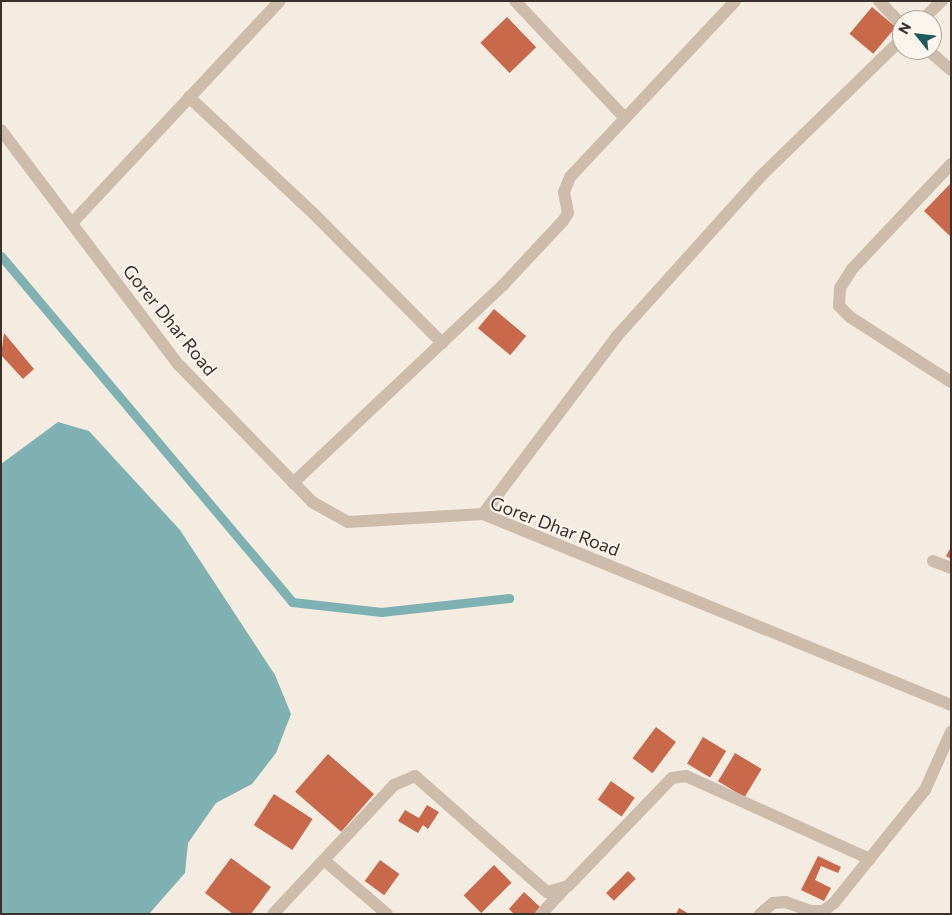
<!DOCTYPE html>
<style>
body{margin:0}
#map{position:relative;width:952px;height:915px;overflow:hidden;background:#f4ebe1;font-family:Commissioner,sans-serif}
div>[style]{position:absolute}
.water>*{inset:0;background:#7fb0b2}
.stream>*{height:9px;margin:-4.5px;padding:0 4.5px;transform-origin:4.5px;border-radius:4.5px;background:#7fb0b2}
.building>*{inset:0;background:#c8694b;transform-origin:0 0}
.minor>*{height:12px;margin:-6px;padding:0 6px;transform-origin:6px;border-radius:6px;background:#cdbbac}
span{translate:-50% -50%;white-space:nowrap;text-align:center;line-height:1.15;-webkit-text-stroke:4px #fbf5ee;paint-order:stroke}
.street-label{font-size:18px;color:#3b302b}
.frame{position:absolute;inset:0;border:2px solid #3b302b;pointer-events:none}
.north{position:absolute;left:892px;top:10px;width:50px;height:50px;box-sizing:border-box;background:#fbf5ee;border:1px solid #aea6a0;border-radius:50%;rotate:299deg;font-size:14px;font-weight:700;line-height:20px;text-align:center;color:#3b302b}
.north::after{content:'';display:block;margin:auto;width:18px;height:22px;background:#1f5a5e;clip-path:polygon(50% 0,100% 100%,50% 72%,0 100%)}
</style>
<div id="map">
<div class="water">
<i style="clip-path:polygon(58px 422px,89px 431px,180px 530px,275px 675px,291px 714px,276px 753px,252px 784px,216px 803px,188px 843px,185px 873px,149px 914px,1px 914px,1px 464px)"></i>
</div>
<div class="stream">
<i style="left:1px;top:256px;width:452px;rotate:49.9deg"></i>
<i style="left:292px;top:602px;width:90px;rotate:6.4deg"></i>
<i style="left:381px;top:612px;width:129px;rotate:-6.2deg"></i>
</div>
<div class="building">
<i style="left:872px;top:7px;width:31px;height:35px;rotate:40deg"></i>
<i style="left:507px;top:17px;width:42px;height:37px;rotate:46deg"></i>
<i style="clip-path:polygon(951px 183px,951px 237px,924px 211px)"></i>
<i style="left:494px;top:309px;width:42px;height:25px;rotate:40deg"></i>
<i style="clip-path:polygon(4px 333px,34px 369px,23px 379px,1px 355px)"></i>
<i style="clip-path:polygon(951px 547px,951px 559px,946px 556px)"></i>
<i style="left:656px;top:727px;width:25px;height:39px;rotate:37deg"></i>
<i style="left:703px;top:737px;width:27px;height:31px;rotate:31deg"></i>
<i style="left:735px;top:753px;width:31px;height:33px;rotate:31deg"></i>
<i style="left:328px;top:754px;width:61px;height:50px;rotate:41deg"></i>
<i style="left:611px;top:781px;width:29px;height:23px;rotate:35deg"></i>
<i style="left:274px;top:794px;width:46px;height:37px;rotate:33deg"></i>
<i style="clip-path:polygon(427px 805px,439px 812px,428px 829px,423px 825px,418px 833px,398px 821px,405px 810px,419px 818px)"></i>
<i style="clip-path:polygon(818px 856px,841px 867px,838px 873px,821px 866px,815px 880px,831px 888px,824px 901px,801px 890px)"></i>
<i style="clip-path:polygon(231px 858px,271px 887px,251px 914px,233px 914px,205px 893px)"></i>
<i style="left:380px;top:860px;width:24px;height:26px;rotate:36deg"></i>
<i style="left:494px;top:865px;width:25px;height:43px;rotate:45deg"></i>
<i style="left:628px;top:871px;width:11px;height:31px;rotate:45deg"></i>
<i style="clip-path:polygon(524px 892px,541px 908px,536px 914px,514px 914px,509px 909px)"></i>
<i style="clip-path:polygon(679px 908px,689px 914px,676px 914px)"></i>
</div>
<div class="minor">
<i style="left:515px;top:1px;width:161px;rotate:46.8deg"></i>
<i style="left:879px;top:1px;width:33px;rotate:46deg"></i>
<i style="left:922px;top:20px;width:28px;rotate:-44deg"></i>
<i style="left:928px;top:50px;width:30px;rotate:41deg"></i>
<i style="left:189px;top:97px;width:171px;rotate:43.1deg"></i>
<i style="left:314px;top:214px;width:182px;rotate:45.2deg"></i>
<i style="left:1px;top:130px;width:295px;rotate:52.9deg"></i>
<i style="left:179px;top:365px;width:191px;rotate:45.8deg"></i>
<i style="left:312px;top:502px;width:41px;rotate:29.1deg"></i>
<i style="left:348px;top:522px;width:135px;rotate:-3.4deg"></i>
<i style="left:483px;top:514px;width:505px;rotate:22.2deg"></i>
<i style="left:951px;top:164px;width:144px;rotate:133.3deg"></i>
<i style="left:852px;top:269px;width:22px;rotate:122deg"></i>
<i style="left:840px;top:288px;width:18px;rotate:93deg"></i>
<i style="left:839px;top:306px;width:16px;rotate:45deg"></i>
<i style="left:850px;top:317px;width:120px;rotate:32.8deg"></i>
<i style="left:72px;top:223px;width:304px;rotate:-46.9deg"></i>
<i style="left:293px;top:483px;width:290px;rotate:-43.3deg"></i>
<i style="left:504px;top:284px;width:86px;rotate:-46.9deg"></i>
<i style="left:563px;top:221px;width:9px;rotate:-58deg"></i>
<i style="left:568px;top:213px;width:21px;rotate:-101deg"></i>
<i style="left:564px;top:192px;width:16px;rotate:-68deg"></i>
<i style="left:570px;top:177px;width:241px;rotate:-46.8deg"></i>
<i style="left:483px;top:514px;width:223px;rotate:-53deg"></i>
<i style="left:617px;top:336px;width:217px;rotate:-48deg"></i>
<i style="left:762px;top:175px;width:195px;rotate:-44.2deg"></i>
<i style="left:933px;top:561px;width:19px;rotate:21deg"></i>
<i style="left:324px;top:860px;width:83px;rotate:40.6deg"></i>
<i style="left:273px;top:914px;width:177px;rotate:-46.8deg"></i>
<i style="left:394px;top:785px;width:23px;rotate:-23deg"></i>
<i style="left:415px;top:776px;width:176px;rotate:41.3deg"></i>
<i style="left:547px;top:892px;width:22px;rotate:-16deg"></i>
<i style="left:568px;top:886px;width:150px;rotate:-46.1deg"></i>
<i style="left:672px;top:778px;width:14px;rotate:-8deg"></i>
<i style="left:686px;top:776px;width:202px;rotate:24.3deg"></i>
<i style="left:541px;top:914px;width:33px;rotate:-47deg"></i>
<i style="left:760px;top:914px;width:17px;rotate:-40deg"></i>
<i style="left:773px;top:903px;width:12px;rotate:-5deg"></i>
<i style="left:785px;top:902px;width:28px;rotate:19deg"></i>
<i style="left:811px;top:911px;width:12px"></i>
<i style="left:823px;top:911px;width:14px;rotate:-36deg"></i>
<i style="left:834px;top:903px;width:145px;rotate:-51.2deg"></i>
<i style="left:925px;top:790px;width:64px;rotate:-65.9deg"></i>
</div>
<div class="street-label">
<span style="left:170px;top:320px;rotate:51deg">Gorer Dhar Road</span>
<span style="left:555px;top:526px;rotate:21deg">Gorer Dhar Road</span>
</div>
<div class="frame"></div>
<div class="north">N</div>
</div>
